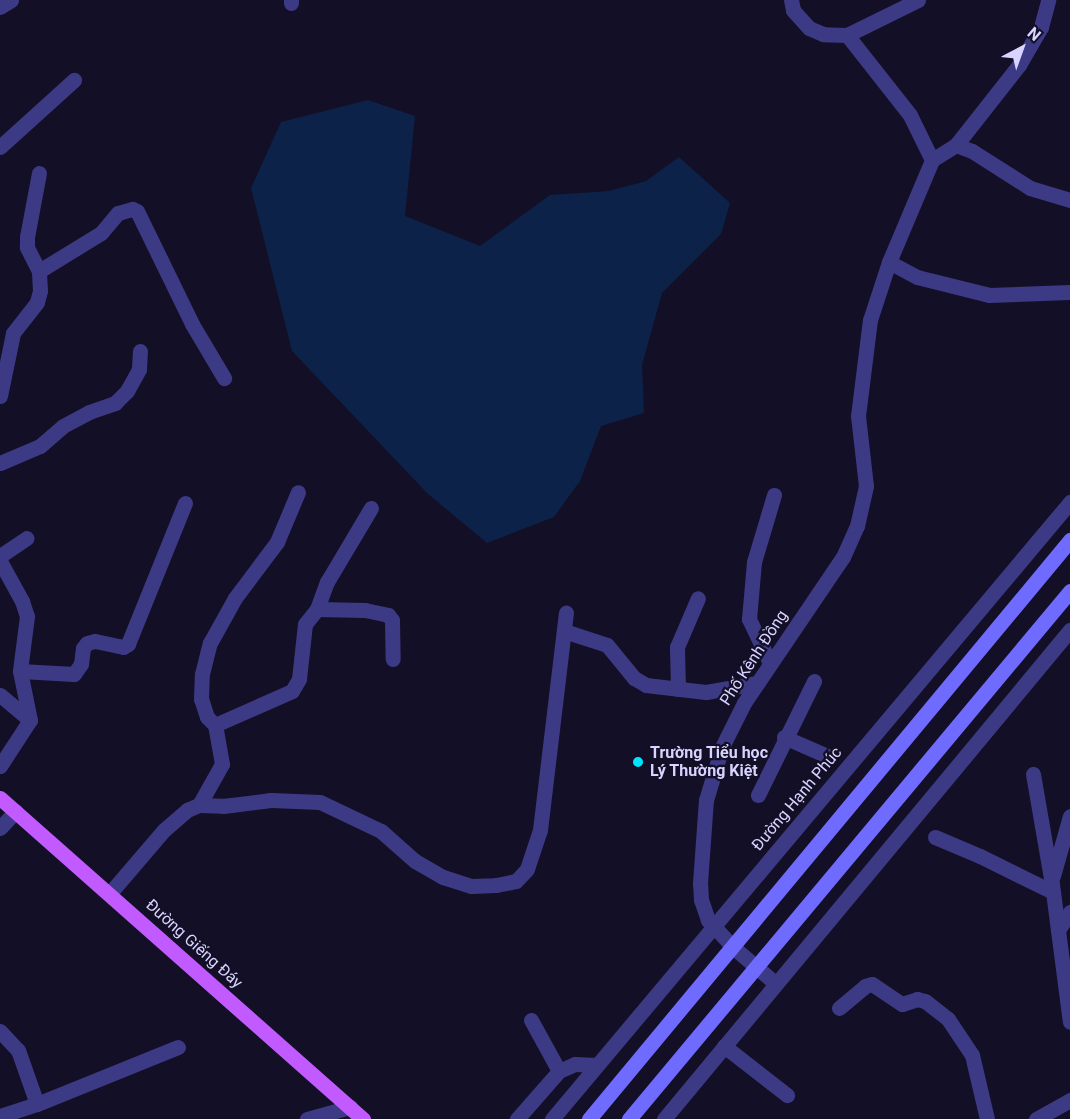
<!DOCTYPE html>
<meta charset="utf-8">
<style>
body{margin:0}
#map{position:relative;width:1070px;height:1119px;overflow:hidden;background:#130f26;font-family:Roboto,sans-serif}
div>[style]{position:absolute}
.water>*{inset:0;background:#0c2248}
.street>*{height:15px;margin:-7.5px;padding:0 7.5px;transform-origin:7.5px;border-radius:7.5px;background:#3d3a85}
.secondary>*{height:15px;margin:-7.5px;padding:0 7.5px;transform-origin:7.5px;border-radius:7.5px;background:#6f6bff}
.primary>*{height:15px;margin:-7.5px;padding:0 7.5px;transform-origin:7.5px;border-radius:7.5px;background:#c25bff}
.dots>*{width:16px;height:16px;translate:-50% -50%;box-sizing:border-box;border:3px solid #130f26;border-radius:50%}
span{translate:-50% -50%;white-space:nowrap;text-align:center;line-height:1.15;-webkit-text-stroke:4.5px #130f26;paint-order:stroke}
.street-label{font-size:16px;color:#d9d4ff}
.poi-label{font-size:16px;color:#d9d4ff;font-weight:700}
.left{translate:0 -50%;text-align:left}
.north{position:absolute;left:992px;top:18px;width:60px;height:60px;-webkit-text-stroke:4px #130f26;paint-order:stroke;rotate:41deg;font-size:16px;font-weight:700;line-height:24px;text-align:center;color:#d9d4ff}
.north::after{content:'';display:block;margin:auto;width:21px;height:27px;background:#d9d4ff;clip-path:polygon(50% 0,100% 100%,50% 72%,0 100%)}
</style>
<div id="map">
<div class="water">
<i style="clip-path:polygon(368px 100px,415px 116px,405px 216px,480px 246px,550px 195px,609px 191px,646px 181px,679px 157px,730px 203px,721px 234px,662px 293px,642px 365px,644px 413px,601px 426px,580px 481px,554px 517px,487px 543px,428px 494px,292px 351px,251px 188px,281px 122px)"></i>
</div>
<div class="street">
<i style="left:291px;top:3px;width:3px;rotate:-90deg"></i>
<i style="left:0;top:7px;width:13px;rotate:-32deg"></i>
<i style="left:847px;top:35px;width:79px;rotate:-26.2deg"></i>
<i style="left:956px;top:145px;width:17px;rotate:21deg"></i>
<i style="left:972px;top:151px;width:69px;rotate:32.5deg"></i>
<i style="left:1030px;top:188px;width:42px;rotate:16.7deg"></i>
<i style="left:0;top:147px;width:100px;rotate:-42.2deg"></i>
<i style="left:932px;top:160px;width:28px;rotate:-32deg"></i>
<i style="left:956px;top:145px;width:102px;rotate:-51.8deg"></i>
<i style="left:1019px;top:65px;width:44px;rotate:-59.9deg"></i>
<i style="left:1041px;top:27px;width:28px;rotate:-75deg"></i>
<i style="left:889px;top:262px;width:32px;rotate:28deg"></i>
<i style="left:917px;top:277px;width:74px;rotate:14deg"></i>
<i style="left:989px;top:295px;width:81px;rotate:-2.1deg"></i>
<i style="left:39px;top:271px;width:73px;rotate:-31.5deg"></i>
<i style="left:101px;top:233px;width:26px;rotate:-50deg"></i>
<i style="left:118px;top:213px;width:15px;rotate:-16deg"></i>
<i style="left:132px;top:209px;width:5px;rotate:22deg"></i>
<i style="left:137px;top:211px;width:126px;rotate:64deg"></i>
<i style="left:192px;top:324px;width:63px;rotate:59.3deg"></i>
<i style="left:0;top:396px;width:64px;rotate:-78.3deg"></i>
<i style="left:13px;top:333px;width:39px;rotate:-52deg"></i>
<i style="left:37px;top:302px;width:11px;rotate:-75deg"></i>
<i style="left:40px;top:291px;width:20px;rotate:-93deg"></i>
<i style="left:39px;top:271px;width:27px;rotate:-117deg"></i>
<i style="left:27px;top:247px;width:10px;rotate:-90deg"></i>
<i style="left:27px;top:237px;width:65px;rotate:-79.4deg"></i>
<i style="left:0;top:463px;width:43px;rotate:-23deg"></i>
<i style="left:40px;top:446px;width:30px;rotate:-41deg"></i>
<i style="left:63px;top:426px;width:30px;rotate:-28deg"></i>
<i style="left:89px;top:412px;width:28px;rotate:-19deg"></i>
<i style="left:115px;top:403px;width:17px;rotate:-45deg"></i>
<i style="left:127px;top:391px;width:25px;rotate:-61deg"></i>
<i style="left:139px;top:369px;width:18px;rotate:-87deg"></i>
<i style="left:0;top:556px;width:32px;rotate:-34deg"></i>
<i style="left:0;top:561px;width:46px;rotate:61.2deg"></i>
<i style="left:22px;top:601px;width:16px;rotate:72deg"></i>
<i style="left:27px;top:616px;width:55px;rotate:97.3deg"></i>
<i style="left:20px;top:671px;width:50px;rotate:78.5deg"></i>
<i style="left:30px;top:720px;width:55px;rotate:123.1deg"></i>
<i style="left:317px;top:609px;width:29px;rotate:-70deg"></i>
<i style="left:327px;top:582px;width:86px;rotate:-59.3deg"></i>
<i style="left:564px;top:631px;width:45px;rotate:18deg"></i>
<i style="left:607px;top:645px;width:43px;rotate:50.7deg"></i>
<i style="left:634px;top:678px;width:14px;rotate:30deg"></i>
<i style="left:646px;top:685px;width:60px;rotate:6.7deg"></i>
<i style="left:706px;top:692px;width:52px;rotate:-10deg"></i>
<i style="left:770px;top:663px;width:49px;rotate:-115.5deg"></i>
<i style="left:749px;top:619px;width:57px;rotate:-85deg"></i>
<i style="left:754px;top:562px;width:70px;rotate:-73.4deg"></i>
<i style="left:20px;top:671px;width:54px;rotate:3.2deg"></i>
<i style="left:74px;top:674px;width:12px;rotate:-55deg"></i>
<i style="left:81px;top:664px;width:16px;rotate:-83deg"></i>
<i style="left:83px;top:648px;width:6px;rotate:-51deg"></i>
<i style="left:87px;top:643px;width:8px;rotate:-14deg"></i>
<i style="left:95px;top:641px;width:29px;rotate:12deg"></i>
<i style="left:123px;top:647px;width:6px;rotate:-31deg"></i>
<i style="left:128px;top:644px;width:152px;rotate:-68deg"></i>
<i style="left:678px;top:689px;width:42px;rotate:-91.4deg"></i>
<i style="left:677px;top:647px;width:53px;rotate:-66.8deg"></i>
<i style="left:0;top:695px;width:39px;rotate:40deg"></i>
<i style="left:215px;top:725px;width:84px;rotate:-23.8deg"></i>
<i style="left:292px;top:691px;width:14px;rotate:-60deg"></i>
<i style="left:299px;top:679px;width:55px;rotate:-83.8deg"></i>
<i style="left:305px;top:624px;width:19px;rotate:-51deg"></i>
<i style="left:317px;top:609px;width:48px;rotate:1.2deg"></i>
<i style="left:365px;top:610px;width:24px;rotate:12deg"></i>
<i style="left:388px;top:615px;width:6px;rotate:51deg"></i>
<i style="left:392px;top:620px;width:39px;rotate:89deg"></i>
<i style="left:784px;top:737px;width:47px;rotate:23.8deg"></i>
<i style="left:1033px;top:774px;width:112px;rotate:80.2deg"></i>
<i style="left:1052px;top:884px;width:139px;rotate:82.6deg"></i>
<i style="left:758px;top:795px;width:127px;rotate:-63.8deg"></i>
<i style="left:199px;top:805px;width:47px;rotate:-60.7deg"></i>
<i style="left:222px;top:764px;width:40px;rotate:-100deg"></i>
<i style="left:215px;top:725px;width:11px;rotate:-135deg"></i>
<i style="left:207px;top:717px;width:19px;rotate:-108deg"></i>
<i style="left:201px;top:699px;width:25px;rotate:-88deg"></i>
<i style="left:202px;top:674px;width:32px;rotate:-76deg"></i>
<i style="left:210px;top:643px;width:51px;rotate:-60.9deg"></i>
<i style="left:235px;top:598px;width:70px;rotate:-53.1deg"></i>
<i style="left:277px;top:542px;width:54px;rotate:-67.2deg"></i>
<i style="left:0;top:828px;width:23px;rotate:-47deg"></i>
<i style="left:935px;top:837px;width:49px;rotate:22.9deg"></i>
<i style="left:980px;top:856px;width:81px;rotate:26.3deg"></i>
<i style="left:1053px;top:876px;width:62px;rotate:-74.2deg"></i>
<i style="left:110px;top:893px;width:83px;rotate:-49.4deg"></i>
<i style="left:164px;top:830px;width:30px;rotate:-41deg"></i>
<i style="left:187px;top:810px;width:13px;rotate:-23deg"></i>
<i style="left:199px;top:805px;width:24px;rotate:2deg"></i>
<i style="left:223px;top:806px;width:48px;rotate:-7.1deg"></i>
<i style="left:271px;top:800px;width:49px;rotate:2.3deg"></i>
<i style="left:320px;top:802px;width:68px;rotate:25.4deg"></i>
<i style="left:381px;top:831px;width:45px;rotate:41.4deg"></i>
<i style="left:415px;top:861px;width:32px;rotate:30deg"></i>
<i style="left:443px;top:877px;width:29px;rotate:18deg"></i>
<i style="left:471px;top:886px;width:25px;rotate:-2deg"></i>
<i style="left:496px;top:885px;width:20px;rotate:-11deg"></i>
<i style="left:516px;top:881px;width:16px;rotate:-47deg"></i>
<i style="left:527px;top:869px;width:41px;rotate:-71.6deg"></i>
<i style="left:540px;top:830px;width:219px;rotate:-83.2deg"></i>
<i style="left:1058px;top:930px;width:22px;rotate:-56deg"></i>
<i style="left:775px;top:983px;width:55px;rotate:-139.4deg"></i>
<i style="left:733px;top:947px;width:37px;rotate:-133deg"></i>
<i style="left:708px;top:920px;width:21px;rotate:-109deg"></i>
<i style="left:701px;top:900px;width:17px;rotate:-93deg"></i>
<i style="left:700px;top:883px;width:83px;rotate:-85.9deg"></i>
<i style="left:706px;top:800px;width:55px;rotate:-73.2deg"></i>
<i style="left:722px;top:747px;width:49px;rotate:-63.4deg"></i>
<i style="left:744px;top:703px;width:176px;rotate:-55.9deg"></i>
<i style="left:843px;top:557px;width:34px;rotate:-66deg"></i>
<i style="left:857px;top:526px;width:41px;rotate:-77.3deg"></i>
<i style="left:866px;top:486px;width:70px;rotate:-96.5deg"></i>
<i style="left:858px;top:416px;width:97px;rotate:-82.9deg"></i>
<i style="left:870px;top:320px;width:61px;rotate:-71.9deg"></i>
<i style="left:889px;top:262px;width:111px;rotate:-67.1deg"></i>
<i style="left:932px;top:160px;width:50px;rotate:-116.1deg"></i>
<i style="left:910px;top:115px;width:102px;rotate:-128.2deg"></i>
<i style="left:847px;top:35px;width:24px;rotate:-178deg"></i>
<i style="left:823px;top:34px;width:15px;rotate:-157deg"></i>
<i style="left:809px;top:28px;width:24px;rotate:-132deg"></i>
<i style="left:793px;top:10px;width:10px;rotate:-101deg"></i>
<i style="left:839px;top:1008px;width:34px;rotate:-40deg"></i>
<i style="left:865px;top:986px;width:7px;rotate:-16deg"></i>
<i style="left:872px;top:984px;width:36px;rotate:34deg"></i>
<i style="left:902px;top:1004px;width:16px;rotate:-18deg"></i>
<i style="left:917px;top:999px;width:8px;rotate:14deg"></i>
<i style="left:925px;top:1001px;width:29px;rotate:38deg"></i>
<i style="left:948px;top:1019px;width:43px;rotate:56.3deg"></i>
<i style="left:972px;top:1055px;width:66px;rotate:76.8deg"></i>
<i style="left:531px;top:1020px;width:58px;rotate:61.2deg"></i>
<i style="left:0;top:1031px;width:26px;rotate:47deg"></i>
<i style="left:18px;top:1050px;width:57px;rotate:70.6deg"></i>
<i style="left:724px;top:1046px;width:80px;rotate:37.9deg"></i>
<i style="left:0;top:1116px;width:39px;rotate:-18deg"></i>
<i style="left:37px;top:1104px;width:152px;rotate:-22deg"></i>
<i style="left:307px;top:1119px;width:45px;rotate:-15.6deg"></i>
<i style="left:517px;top:1119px;width:64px;rotate:-48.8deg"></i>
<i style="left:559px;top:1071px;width:17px;rotate:-24deg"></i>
<i style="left:575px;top:1064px;width:21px;rotate:3deg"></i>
<i style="left:552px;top:1119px;width:806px;rotate:-49.98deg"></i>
<i style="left:664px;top:1119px;width:636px;rotate:-50.3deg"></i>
<i style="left:1036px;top:1119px;width:39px;rotate:-29deg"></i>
</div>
<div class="secondary">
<i style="left:589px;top:1119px;width:753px;rotate:-50.28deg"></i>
<i style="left:629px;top:1119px;width:688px;rotate:-50.13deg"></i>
</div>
<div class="primary">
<i style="left:0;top:798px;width:485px;rotate:41.5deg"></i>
</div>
<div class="dots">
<i style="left:638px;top:762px;background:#00e5ff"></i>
</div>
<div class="street-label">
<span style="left:754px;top:658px;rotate:-57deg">Phố Kênh Đồng</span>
<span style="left:797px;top:799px;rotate:-50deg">Đường Hạnh Phúc</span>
<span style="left:194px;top:944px;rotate:42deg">Đường Giếng Đáy</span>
</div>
<div class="poi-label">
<span class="left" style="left:650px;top:762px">Trường Tiểu học<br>Lý Thường Kiệt</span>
</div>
<div class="north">N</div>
</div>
